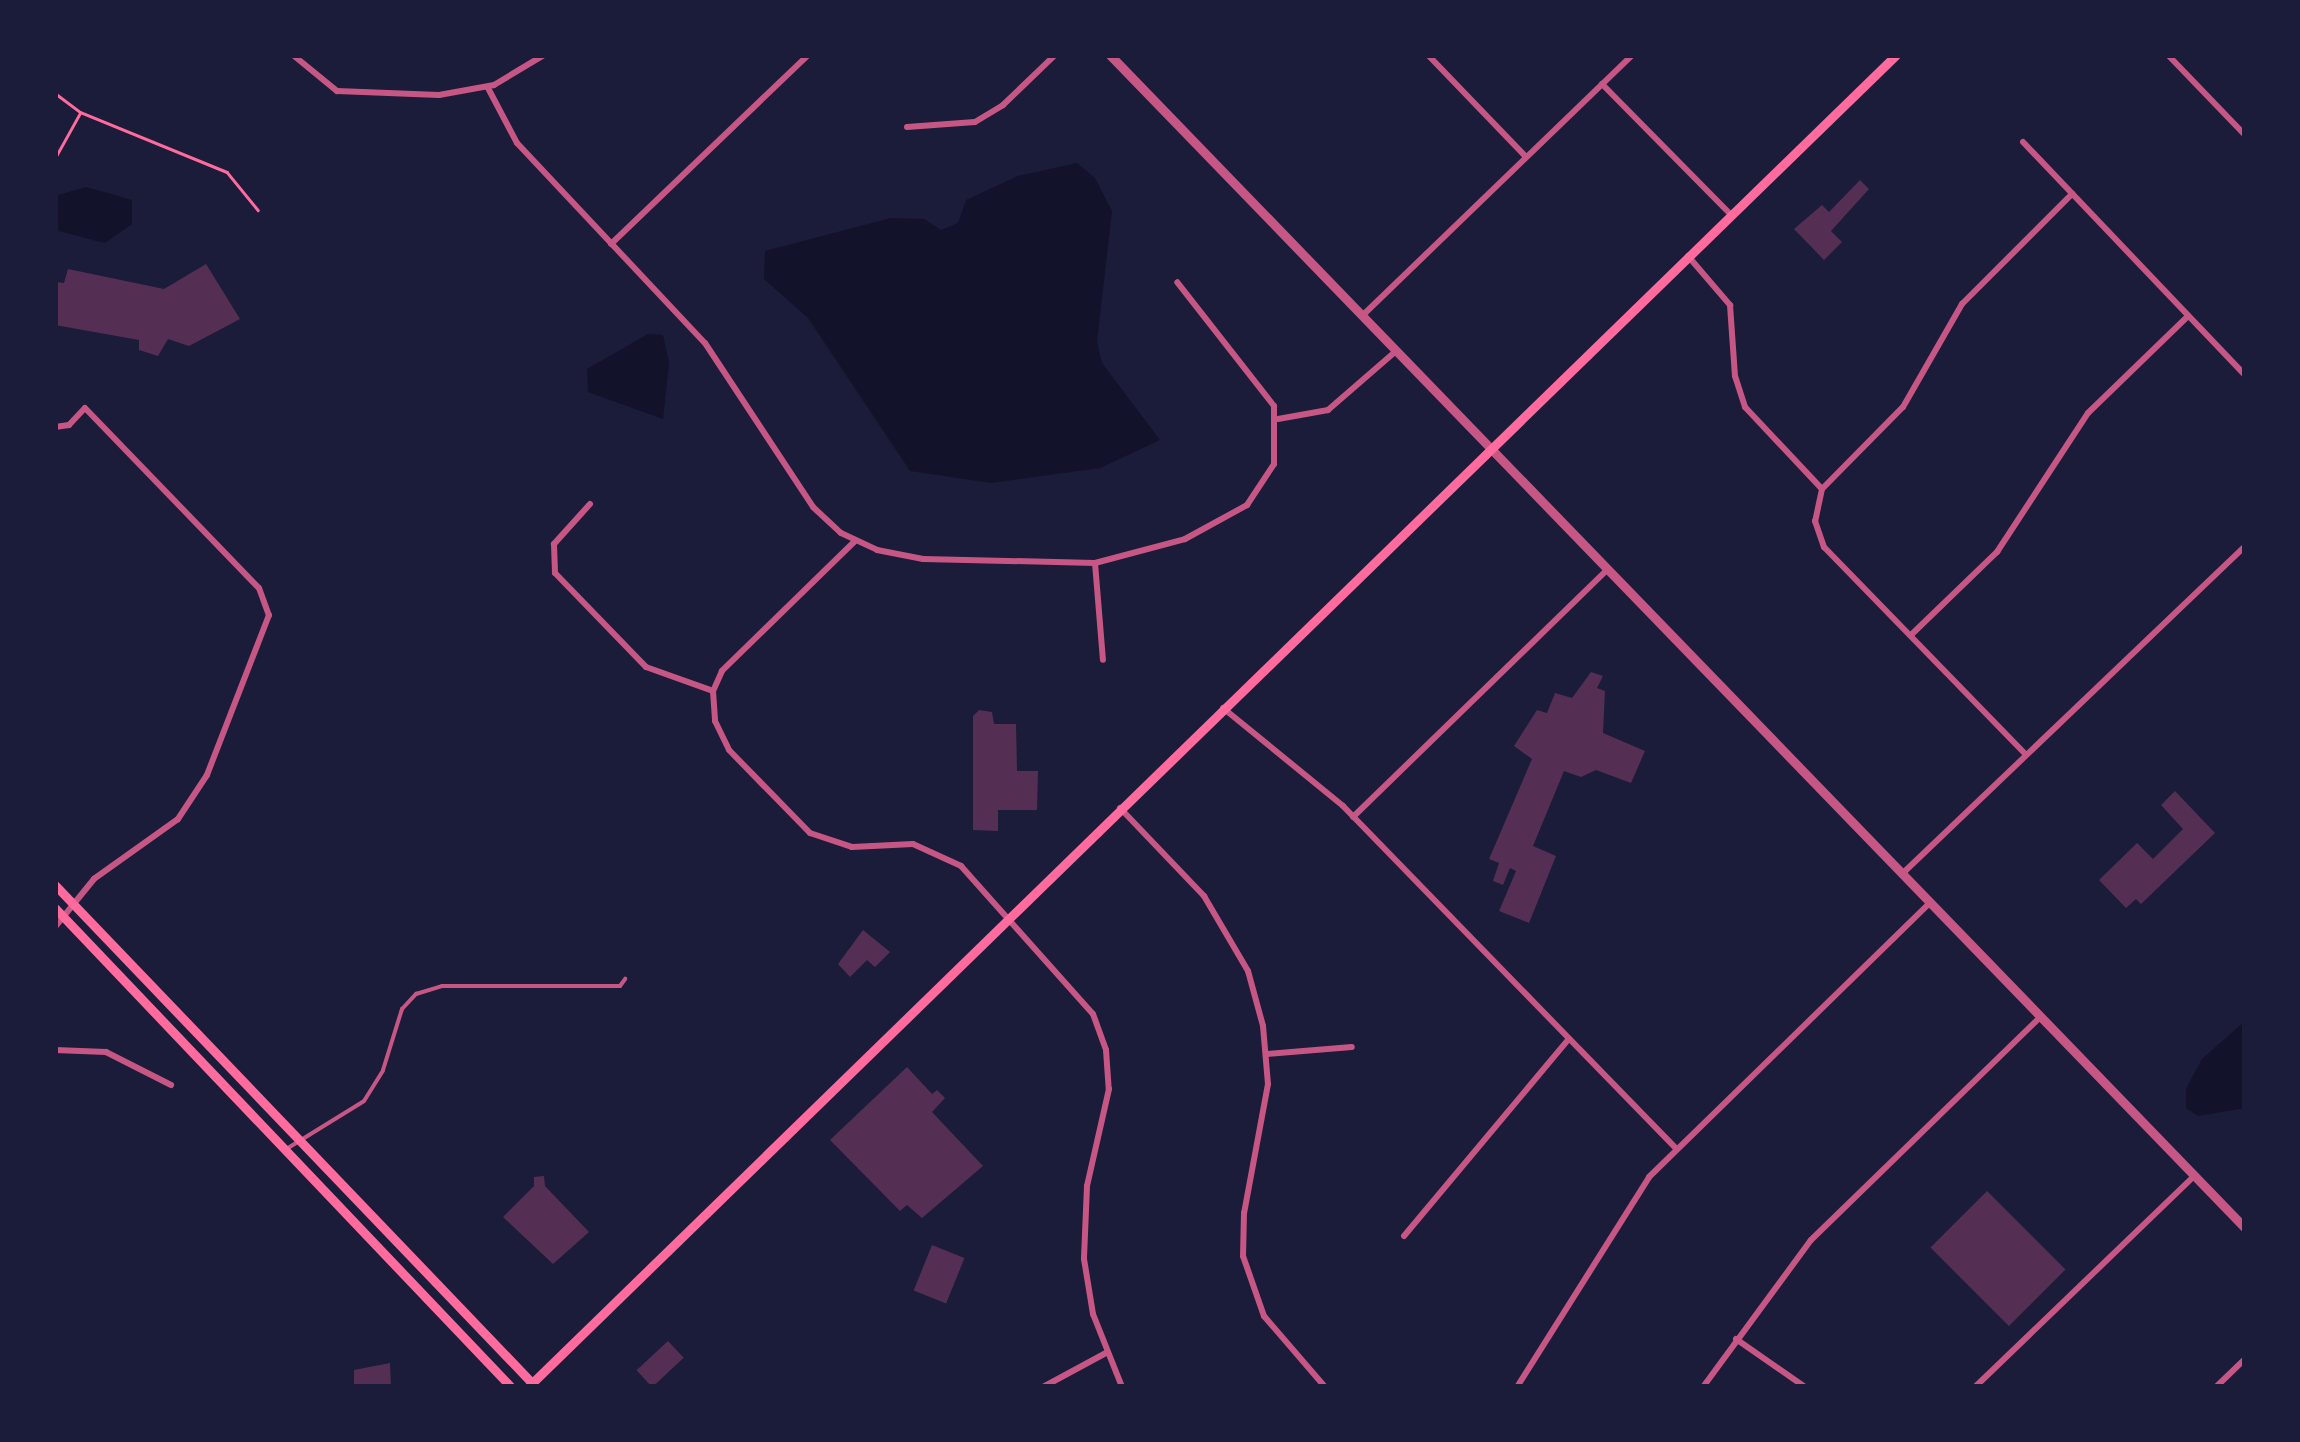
<!DOCTYPE html>
<style>
body{margin:0}
#map{position:relative;width:2300px;height:1442px;overflow:hidden;background:#1b1b3a;font-family:"Crimson Pro",serif}
div>[style]{position:absolute}
.water>*{inset:0;background:#12122b}
.building>*{inset:0;background:#542f53;transform-origin:0 0}
.path>*{height:2.5px;margin:-1.25px;padding:0 1.25px;transform-origin:1.25px;border-radius:1.25px;background:#ff6b9d}
.service>*{height:4px;margin:-2px;padding:0 2px;transform-origin:2px;border-radius:2px;background:#c65784}
.minor>*{height:6px;margin:-3px;padding:0 3px;transform-origin:3px;border-radius:3px;background:#c65784}
.tertiary>*{height:9px;margin:-4.5px;padding:0 4.5px;transform-origin:4.5px;border-radius:4.5px;background:#c65784}
.secondary>*{height:9px;margin:-4.5px;padding:0 4.5px;transform-origin:4.5px;border-radius:4.5px;background:#ff6b9d}
span{translate:-50% -50%;white-space:nowrap;text-align:center;line-height:1.15;-webkit-text-stroke:8px #1b1b3a;paint-order:stroke}
.frame{position:absolute;inset:0;border:58px solid #1b1b3a;pointer-events:none}
</style>
<div id="map">
<div class="water">
<i style="clip-path:polygon(1077px 163px,1095px 178px,1112px 211px,1097px 342px,1102px 363px,1160px 440px,1100px 468px,991px 483px,910px 471px,808px 318px,764px 279px,765px 251px,891px 218px,924px 219px,941px 230px,958px 223px,966px 200px,1018px 176px)"></i>
<i style="clip-path:polygon(86px 187px,132px 200px,132px 224px,105px 243px,55px 230px,55px 196px)"></i>
<i style="clip-path:polygon(648px 334px,663px 335px,669px 363px,663px 419px,588px 392px,587px 369px)"></i>
<i style="clip-path:polygon(2245px 1021px,2245px 1108px,2198px 1116px,2186px 1108px,2186px 1089px,2202px 1059px)"></i>
</div>
<div class="building">
<i style="clip-path:polygon(1860px 180px,1869px 189px,1831px 231px,1842px 242px,1824px 260px,1794px 229px,1822px 205px,1829px 212px)"></i>
<i style="clip-path:polygon(206px 264px,240px 319px,189px 346px,168px 339px,158px 356px,139px 350px,139px 340px,55px 325px,55px 282px,64px 283px,68px 269px,164px 289px)"></i>
<i style="clip-path:polygon(1591px 672px,1603px 676px,1597px 688px,1605px 691px,1603px 733px,1645px 751px,1631px 783px,1596px 770px,1581px 777px,1564px 771px,1533px 846px,1556px 856px,1529px 923px,1499px 911px,1516px 871px,1510px 868px,1503px 885px,1493px 881px,1499px 863px,1489px 859px,1532px 759px,1514px 746px,1537px 710px,1547px 713px,1555px 693px,1572px 698px)"></i>
<i style="clip-path:polygon(979px 710px,992px 712px,994px 724px,1016px 724px,1017px 771px,1038px 771px,1037px 810px,998px 810px,998px 831px,973px 830px,973px 716px)"></i>
<i style="clip-path:polygon(2175px 791px,2215px 833px,2141px 904px,2136px 899px,2126px 908px,2099px 880px,2137px 843px,2153px 859px,2183px 829px,2161px 805px)"></i>
<i style="clip-path:polygon(863px 930px,890px 952px,875px 967px,867px 960px,850px 977px,838px 964px)"></i>
<i style="clip-path:polygon(907px 1067px,932px 1094px,937px 1090px,945px 1098px,932px 1112px,983px 1166px,922px 1218px,907px 1205px,900px 1211px,830px 1140px)"></i>
<i style="clip-path:polygon(544px 1176px,545px 1186px,589px 1232px,553px 1264px,503px 1217px,534px 1186px,534px 1177px)"></i>
<i style="left:1987px;top:1191px;width:111px;height:80px;rotate:45deg"></i>
<i style="left:932px;top:1245px;width:35px;height:49px;rotate:22deg"></i>
<i style="left:668px;top:1341px;width:23px;height:43px;rotate:47deg"></i>
<i style="clip-path:polygon(390px 1363px,391px 1387px,354px 1387px,354px 1370px)"></i>
</div>
<div class="path">
<i style="left:55px;top:93px;width:31px;rotate:37deg"></i>
<i style="left:80px;top:112px;width:159px;rotate:22.2deg"></i>
<i style="left:227px;top:172px;width:49px;rotate:50.8deg"></i>
<i style="left:55px;top:158px;width:51px;rotate:-60.9deg"></i>
</div>
<div class="service">
<i style="left:288px;top:1148px;width:89px;rotate:-31.7deg"></i>
<i style="left:364px;top:1101px;width:36px;rotate:-58deg"></i>
<i style="left:383px;top:1070px;width:64px;rotate:-72.7deg"></i>
<i style="left:402px;top:1009px;width:21px;rotate:-47deg"></i>
<i style="left:416px;top:994px;width:27px;rotate:-17deg"></i>
<i style="left:442px;top:986px;width:178px"></i>
<i style="left:620px;top:986px;width:9px;rotate:-54deg"></i>
</div>
<div class="minor">
<i style="left:293px;top:55px;width:57px;rotate:39.3deg"></i>
<i style="left:337px;top:91px;width:102px;rotate:2.2deg"></i>
<i style="left:439px;top:95px;width:56px;rotate:-10.3deg"></i>
<i style="left:494px;top:85px;width:58px;rotate:-31deg"></i>
<i style="left:1428px;top:55px;width:141px;rotate:46.1deg"></i>
<i style="left:2168px;top:55px;width:111px;rotate:46.1deg"></i>
<i style="left:1602px;top:84px;width:184px;rotate:45.4deg"></i>
<i style="left:488px;top:88px;width:62px;rotate:62.2deg"></i>
<i style="left:517px;top:143px;width:274px;rotate:46.8deg"></i>
<i style="left:705px;top:343px;width:196px;rotate:56.6deg"></i>
<i style="left:813px;top:507px;width:38px;rotate:43deg"></i>
<i style="left:841px;top:533px;width:40px;rotate:25deg"></i>
<i style="left:877px;top:550px;width:47px;rotate:11.1deg"></i>
<i style="left:923px;top:559px;width:172px;rotate:1.3deg"></i>
<i style="left:1095px;top:563px;width:93px;rotate:-14.9deg"></i>
<i style="left:1185px;top:539px;width:71px;rotate:-28.7deg"></i>
<i style="left:1247px;top:505px;width:49px;rotate:-56.6deg"></i>
<i style="left:1274px;top:464px;width:58px;rotate:-90deg"></i>
<i style="left:1274px;top:406px;width:157px;rotate:-128deg"></i>
<i style="left:907px;top:127px;width:68px;rotate:-4.2deg"></i>
<i style="left:975px;top:122px;width:33px;rotate:-31deg"></i>
<i style="left:1003px;top:105px;width:72px;rotate:-43.9deg"></i>
<i style="left:2023px;top:142px;width:322px;rotate:46.4deg"></i>
<i style="left:611px;top:244px;width:273px;rotate:-43.8deg"></i>
<i style="left:1688px;top:256px;width:65px;rotate:49.4deg"></i>
<i style="left:1730px;top:305px;width:71px;rotate:86deg"></i>
<i style="left:1735px;top:376px;width:33px;rotate:72deg"></i>
<i style="left:1745px;top:407px;width:112px;rotate:46.8deg"></i>
<i style="left:1362px;top:316px;width:376px;rotate:-44deg"></i>
<i style="left:1278px;top:419px;width:51px;rotate:-10.2deg"></i>
<i style="left:1328px;top:410px;width:90px;rotate:-40.9deg"></i>
<i style="left:55px;top:427px;width:14px;rotate:-8deg"></i>
<i style="left:69px;top:425px;width:23px;rotate:-47deg"></i>
<i style="left:85px;top:408px;width:250px;rotate:46deg"></i>
<i style="left:259px;top:588px;width:29px;rotate:70deg"></i>
<i style="left:269px;top:615px;width:172px;rotate:111.2deg"></i>
<i style="left:207px;top:775px;width:53px;rotate:123.4deg"></i>
<i style="left:178px;top:819px;width:103px;rotate:144.5deg"></i>
<i style="left:94px;top:879px;width:62px;rotate:129.1deg"></i>
<i style="left:1822px;top:489px;width:115px;rotate:-45.4deg"></i>
<i style="left:1903px;top:407px;width:119px;rotate:-60.2deg"></i>
<i style="left:1962px;top:304px;width:156px;rotate:-45deg"></i>
<i style="left:1822px;top:489px;width:33px;rotate:102deg"></i>
<i style="left:1815px;top:521px;width:28px;rotate:71deg"></i>
<i style="left:1824px;top:547px;width:287px;rotate:45.8deg"></i>
<i style="left:590px;top:504px;width:54px;rotate:132deg"></i>
<i style="left:554px;top:544px;width:29px;rotate:88deg"></i>
<i style="left:555px;top:573px;width:131px;rotate:45.9deg"></i>
<i style="left:646px;top:667px;width:71px;rotate:19.7deg"></i>
<i style="left:855px;top:541px;width:186px;rotate:135.7deg"></i>
<i style="left:722px;top:671px;width:22px;rotate:114deg"></i>
<i style="left:713px;top:691px;width:30px;rotate:86deg"></i>
<i style="left:715px;top:721px;width:32px;rotate:64deg"></i>
<i style="left:729px;top:750px;width:116px;rotate:45.7deg"></i>
<i style="left:810px;top:833px;width:44px;rotate:18.4deg"></i>
<i style="left:852px;top:847px;width:61px;rotate:-2.8deg"></i>
<i style="left:913px;top:844px;width:53px;rotate:24.6deg"></i>
<i style="left:961px;top:866px;width:198px;rotate:48.3deg"></i>
<i style="left:1093px;top:1014px;width:38px;rotate:70deg"></i>
<i style="left:1106px;top:1050px;width:39px;rotate:86deg"></i>
<i style="left:1109px;top:1089px;width:99px;rotate:102.8deg"></i>
<i style="left:1087px;top:1186px;width:73px;rotate:92.4deg"></i>
<i style="left:1084px;top:1259px;width:56px;rotate:80.7deg"></i>
<i style="left:1093px;top:1314px;width:79px;rotate:68.3deg"></i>
<i style="left:1095px;top:563px;width:97px;rotate:85.3deg"></i>
<i style="left:1911px;top:635px;width:120px;rotate:-44deg"></i>
<i style="left:1997px;top:552px;width:166px;rotate:-56.8deg"></i>
<i style="left:2088px;top:413px;width:139px;rotate:-44.1deg"></i>
<i style="left:1223px;top:708px;width:155px;rotate:39.2deg"></i>
<i style="left:1343px;top:806px;width:478px;rotate:45.8deg"></i>
<i style="left:1120px;top:808px;width:122px;rotate:46.3deg"></i>
<i style="left:1204px;top:896px;width:87px;rotate:59.6deg"></i>
<i style="left:1248px;top:971px;width:57px;rotate:74.7deg"></i>
<i style="left:1263px;top:1026px;width:58px;rotate:85.1deg"></i>
<i style="left:1268px;top:1084px;width:131px;rotate:100.5deg"></i>
<i style="left:1244px;top:1213px;width:43px;rotate:91.3deg"></i>
<i style="left:1243px;top:1256px;width:64px;rotate:70.7deg"></i>
<i style="left:1264px;top:1316px;width:94px;rotate:49.3deg"></i>
<i style="left:1353px;top:817px;width:354px;rotate:-44.2deg"></i>
<i style="left:1902px;top:874px;width:475px;rotate:-43.7deg"></i>
<i style="left:55px;top:1050px;width:51px;rotate:2.2deg"></i>
<i style="left:106px;top:1052px;width:73px;rotate:26.9deg"></i>
<i style="left:1267px;top:1054px;width:85px;rotate:-4.7deg"></i>
<i style="left:1404px;top:1236px;width:257px;rotate:-50.1deg"></i>
<i style="left:1736px;top:1339px;width:84px;rotate:34.8deg"></i>
<i style="left:1043px;top:1387px;width:72px;rotate:-28.4deg"></i>
<i style="left:1517px;top:1387px;width:248px;rotate:-57.8deg"></i>
<i style="left:1649px;top:1177px;width:392px;rotate:-44.3deg"></i>
<i style="left:1703px;top:1387px;width:182px;rotate:-53.7deg"></i>
<i style="left:1811px;top:1240px;width:320px;rotate:-44.2deg"></i>
<i style="left:1975px;top:1387px;width:304px;rotate:-43.9deg"></i>
<i style="left:2216px;top:1387px;width:40px;rotate:-44deg"></i>
</div>
<div class="tertiary">
<i style="left:1110px;top:55px;width:1632px;rotate:45.94deg"></i>
</div>
<div class="secondary">
<i style="left:55px;top:885px;width:690px;rotate:46.23deg"></i>
<i style="left:55px;top:908px;width:661px;rotate:46.41deg"></i>
<i style="left:528px;top:1387px;width:1909px;rotate:-44.24deg"></i>
</div>
<div class="frame"></div>
</div>
